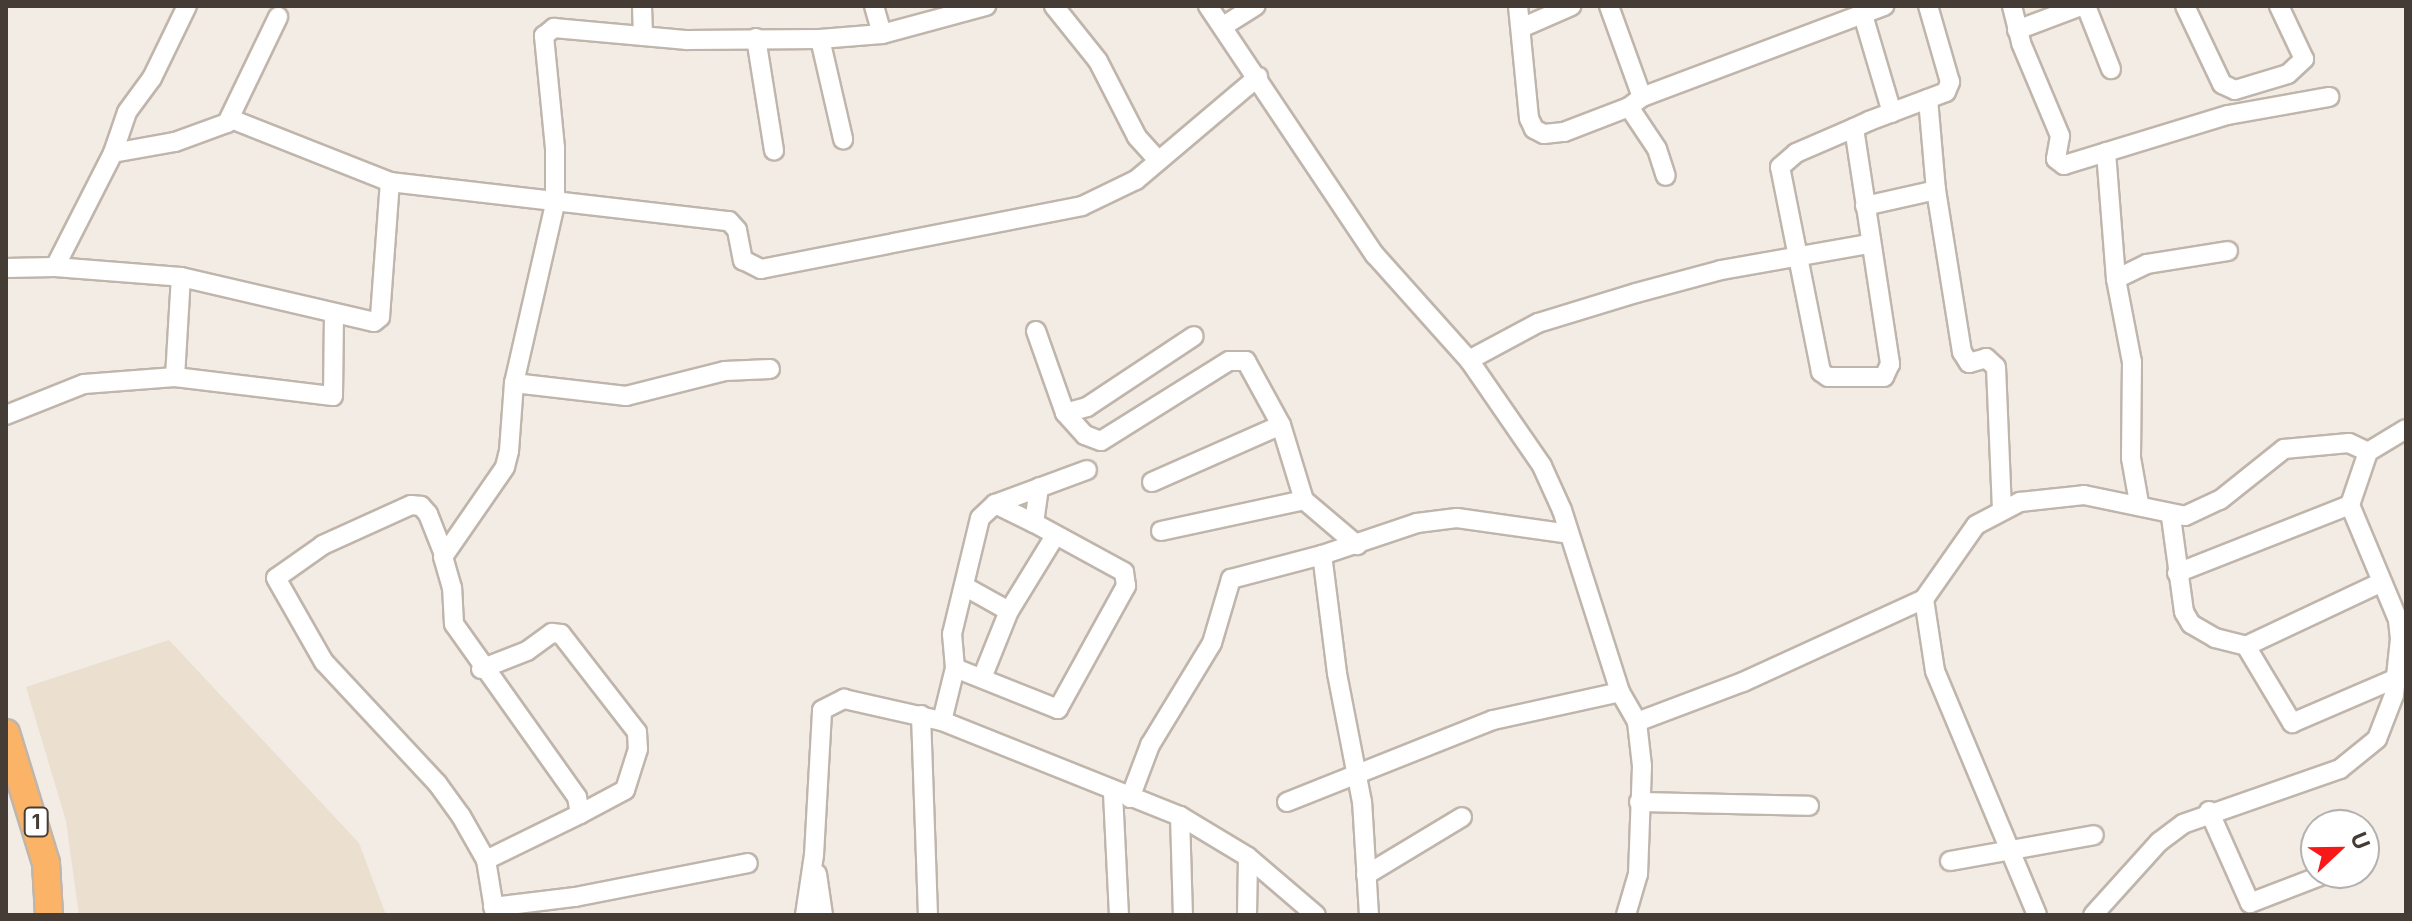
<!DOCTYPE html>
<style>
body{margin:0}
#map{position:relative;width:2412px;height:921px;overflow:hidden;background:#f2ece5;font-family:Inter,sans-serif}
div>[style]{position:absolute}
.education>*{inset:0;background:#ebdfcf}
.roads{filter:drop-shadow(2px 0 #c0b5ab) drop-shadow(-2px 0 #c0b5ab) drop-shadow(0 2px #c0b5ab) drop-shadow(0 -2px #c0b5ab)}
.minor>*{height:18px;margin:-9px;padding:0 9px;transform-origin:9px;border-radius:9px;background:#fff}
.highway>*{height:26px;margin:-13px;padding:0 13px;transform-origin:13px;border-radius:13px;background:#fbb467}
span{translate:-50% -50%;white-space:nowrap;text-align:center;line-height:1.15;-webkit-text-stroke:6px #fff;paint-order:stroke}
.shield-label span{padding:2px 6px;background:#fff;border:2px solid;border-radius:6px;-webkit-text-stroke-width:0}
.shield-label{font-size:20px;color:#443c35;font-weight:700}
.frame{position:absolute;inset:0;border:8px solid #443c35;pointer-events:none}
.north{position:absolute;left:2300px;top:809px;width:80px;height:80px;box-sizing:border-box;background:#fff;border:2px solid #b4b1ae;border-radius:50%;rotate:68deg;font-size:22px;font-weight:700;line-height:32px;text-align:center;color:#443c35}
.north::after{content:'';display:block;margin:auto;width:28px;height:36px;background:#f61918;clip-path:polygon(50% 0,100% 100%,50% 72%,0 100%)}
</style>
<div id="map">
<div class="education">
<i style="clip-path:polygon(169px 640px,359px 843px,386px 915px,79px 915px,66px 821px,26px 687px)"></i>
</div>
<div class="roads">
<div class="minor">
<i style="left:642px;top:6px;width:30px;rotate:88deg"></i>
<i style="left:874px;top:6px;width:29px;rotate:74deg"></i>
<i style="left:1054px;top:6px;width:70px;rotate:51.3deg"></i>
<i style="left:1098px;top:61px;width:85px;rotate:62.8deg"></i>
<i style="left:1137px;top:137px;width:28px;rotate:48deg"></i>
<i style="left:1208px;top:6px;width:300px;rotate:56.2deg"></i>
<i style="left:1375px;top:255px;width:141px;rotate:48.2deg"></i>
<i style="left:1469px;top:360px;width:129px;rotate:55.4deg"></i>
<i style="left:1542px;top:466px;width:48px;rotate:65.6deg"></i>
<i style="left:1562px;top:510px;width:191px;rotate:72.3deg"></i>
<i style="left:1620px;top:692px;width:34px;rotate:60deg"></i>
<i style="left:1637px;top:722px;width:44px;rotate:83.5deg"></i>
<i style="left:1642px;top:766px;width:108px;rotate:92.1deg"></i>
<i style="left:1638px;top:874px;width:43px;rotate:106.3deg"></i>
<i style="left:1518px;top:6px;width:113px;rotate:84.4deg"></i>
<i style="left:1529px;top:118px;width:12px;rotate:66deg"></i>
<i style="left:1534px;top:129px;width:11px;rotate:27deg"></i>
<i style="left:1544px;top:134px;width:20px;rotate:-6deg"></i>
<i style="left:1564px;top:132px;width:70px;rotate:-21deg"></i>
<i style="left:1609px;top:6px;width:97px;rotate:70.1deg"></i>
<i style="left:1642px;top:97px;width:16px;rotate:142deg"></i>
<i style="left:1629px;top:107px;width:50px;rotate:56.3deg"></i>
<i style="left:1657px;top:149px;width:28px;rotate:72deg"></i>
<i style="left:2012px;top:6px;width:38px;rotate:76deg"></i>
<i style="left:2021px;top:43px;width:101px;rotate:67.2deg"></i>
<i style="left:2060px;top:136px;width:23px;rotate:100deg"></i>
<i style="left:2056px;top:159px;width:10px;rotate:37deg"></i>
<i style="left:2064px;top:165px;width:171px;rotate:-17deg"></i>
<i style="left:2228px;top:115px;width:103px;rotate:-10.1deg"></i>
<i style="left:2086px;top:6px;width:68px;rotate:68.4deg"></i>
<i style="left:2185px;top:6px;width:86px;rotate:64.6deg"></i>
<i style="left:2222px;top:84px;width:14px;rotate:25deg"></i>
<i style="left:2235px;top:90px;width:55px;rotate:-16.8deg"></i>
<i style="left:2288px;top:74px;width:22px;rotate:-43deg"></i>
<i style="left:2304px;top:59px;width:59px;rotate:-115.3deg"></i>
<i style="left:1863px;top:15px;width:102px;rotate:73.5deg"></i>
<i style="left:1225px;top:25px;width:36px;rotate:-32deg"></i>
<i style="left:1521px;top:28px;width:55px;rotate:-23.7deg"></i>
<i style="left:2017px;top:30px;width:68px;rotate:-20.6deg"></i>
<i style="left:756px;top:38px;width:114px;rotate:80.9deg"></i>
<i style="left:820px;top:39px;width:103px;rotate:77deg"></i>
<i style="left:1642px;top:97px;width:259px;rotate:-20.6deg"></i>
<i style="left:1928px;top:99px;width:91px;rotate:85deg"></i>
<i style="left:231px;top:119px;width:171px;rotate:21.6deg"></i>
<i style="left:390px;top:182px;width:341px;rotate:6.6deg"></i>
<i style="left:729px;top:221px;width:12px;rotate:48deg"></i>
<i style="left:737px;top:230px;width:31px;rotate:79deg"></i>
<i style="left:743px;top:260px;width:20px;rotate:27deg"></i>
<i style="left:761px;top:269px;width:327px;rotate:-11.1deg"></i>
<i style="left:1082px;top:206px;width:60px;rotate:-25.7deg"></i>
<i style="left:1136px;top:180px;width:160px;rotate:-40.2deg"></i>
<i style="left:1854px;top:128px;width:239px;rotate:81.3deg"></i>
<i style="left:1890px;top:364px;width:14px;rotate:115deg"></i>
<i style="left:1884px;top:377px;width:56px;rotate:180deg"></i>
<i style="left:1828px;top:377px;width:9px;rotate:-144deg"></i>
<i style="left:1821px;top:372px;width:209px;rotate:-101.3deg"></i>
<i style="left:1780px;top:167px;width:21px;rotate:-41deg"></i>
<i style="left:1796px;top:153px;width:63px;rotate:-23.3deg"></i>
<i style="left:1854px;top:128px;width:17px;rotate:-25deg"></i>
<i style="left:1869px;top:121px;width:82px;rotate:-20.6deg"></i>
<i style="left:1946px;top:92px;width:11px;rotate:-68deg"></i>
<i style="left:1950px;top:82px;width:79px;rotate:-106.1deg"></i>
<i style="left:2106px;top:152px;width:127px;rotate:85.5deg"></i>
<i style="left:2116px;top:279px;width:85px;rotate:79.1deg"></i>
<i style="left:2132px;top:362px;width:96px;rotate:90.6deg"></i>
<i style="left:2131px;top:458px;width:46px;rotate:79.9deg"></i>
<i style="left:113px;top:153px;width:43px;rotate:-71.1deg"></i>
<i style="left:127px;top:112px;width:42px;rotate:-53.7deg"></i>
<i style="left:152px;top:78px;width:80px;rotate:-64.1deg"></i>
<i style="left:1865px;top:206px;width:73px;rotate:-12.7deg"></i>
<i style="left:1936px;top:190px;width:164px;rotate:80.9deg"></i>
<i style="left:1962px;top:352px;width:13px;rotate:58deg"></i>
<i style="left:1969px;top:363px;width:18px;rotate:-16deg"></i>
<i style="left:1986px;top:358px;width:13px;rotate:42deg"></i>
<i style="left:1996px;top:367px;width:143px;rotate:87.6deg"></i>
<i style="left:55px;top:267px;width:126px;rotate:4.5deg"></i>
<i style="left:181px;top:277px;width:198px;rotate:13.1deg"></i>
<i style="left:374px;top:322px;width:8px;rotate:-40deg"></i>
<i style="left:380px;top:317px;width:135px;rotate:-85.8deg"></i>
<i style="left:6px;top:268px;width:49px;rotate:-1.2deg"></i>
<i style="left:55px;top:267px;width:128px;rotate:-63deg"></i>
<i style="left:113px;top:153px;width:63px;rotate:-10.1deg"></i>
<i style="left:175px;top:142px;width:55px;rotate:-20.1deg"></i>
<i style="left:227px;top:123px;width:118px;rotate:-64.3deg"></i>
<i style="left:2116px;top:279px;width:34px;rotate:-26deg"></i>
<i style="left:2147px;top:264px;width:82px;rotate:-9.1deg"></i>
<i style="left:1036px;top:331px;width:87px;rotate:70.5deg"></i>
<i style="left:1065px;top:413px;width:30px;rotate:48deg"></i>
<i style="left:1085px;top:435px;width:17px;rotate:21deg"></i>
<i style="left:1101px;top:441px;width:151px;rotate:-32deg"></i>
<i style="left:1229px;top:361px;width:17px"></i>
<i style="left:1246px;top:361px;width:73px;rotate:61.3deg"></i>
<i style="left:1281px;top:425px;width:78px;rotate:73deg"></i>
<i style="left:1469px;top:360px;width:78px;rotate:-28.2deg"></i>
<i style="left:1538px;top:323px;width:102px;rotate:-17deg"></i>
<i style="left:1636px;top:293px;width:88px;rotate:-15.1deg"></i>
<i style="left:1721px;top:270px;width:150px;rotate:-10deg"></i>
<i style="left:175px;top:377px;width:159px;rotate:6.9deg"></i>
<i style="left:333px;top:396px;width:81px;rotate:-89.3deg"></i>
<i style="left:514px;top:383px;width:113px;rotate:6.6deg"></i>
<i style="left:626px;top:396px;width:102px;rotate:-14.2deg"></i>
<i style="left:725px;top:371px;width:45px;rotate:-2.5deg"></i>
<i style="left:1065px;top:413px;width:23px;rotate:-15deg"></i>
<i style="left:1087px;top:407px;width:128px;rotate:-33.6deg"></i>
<i style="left:6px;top:415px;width:84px;rotate:-21.7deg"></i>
<i style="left:84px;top:384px;width:91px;rotate:-4.4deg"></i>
<i style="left:175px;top:377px;width:100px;rotate:-86.6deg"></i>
<i style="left:2368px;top:452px;width:44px;rotate:-31.2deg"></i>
<i style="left:1152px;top:482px;width:141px;rotate:-23.8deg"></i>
<i style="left:995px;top:504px;width:43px;rotate:26deg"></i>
<i style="left:2171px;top:517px;width:96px;rotate:82.2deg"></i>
<i style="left:2184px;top:612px;width:14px;rotate:60deg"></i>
<i style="left:2191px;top:624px;width:28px;rotate:30deg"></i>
<i style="left:2215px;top:638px;width:32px;rotate:14deg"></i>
<i style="left:2246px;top:646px;width:148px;rotate:-25.2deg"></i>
<i style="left:1161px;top:531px;width:146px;rotate:-12.2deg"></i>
<i style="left:1304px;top:500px;width:70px;rotate:40.3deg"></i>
<i style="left:443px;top:552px;width:41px;rotate:-111.5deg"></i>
<i style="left:428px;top:514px;width:11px;rotate:-131deg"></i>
<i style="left:421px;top:506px;width:10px;rotate:-174deg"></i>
<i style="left:411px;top:505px;width:97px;rotate:155.6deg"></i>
<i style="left:323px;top:545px;width:57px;rotate:144.9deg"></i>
<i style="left:276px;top:578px;width:97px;rotate:60.3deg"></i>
<i style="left:324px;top:662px;width:166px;rotate:47deg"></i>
<i style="left:437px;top:783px;width:41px;rotate:54deg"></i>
<i style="left:461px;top:816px;width:51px;rotate:60.4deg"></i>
<i style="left:486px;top:860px;width:56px;rotate:80.7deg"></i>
<i style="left:2177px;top:573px;width:186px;rotate:-21.5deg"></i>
<i style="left:964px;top:586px;width:51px;rotate:29.1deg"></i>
<i style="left:1924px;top:599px;width:73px;rotate:81.3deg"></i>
<i style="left:1935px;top:671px;width:264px;rotate:67.3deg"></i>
<i style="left:2246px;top:646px;width:90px;rotate:59.1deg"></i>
<i style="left:2292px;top:723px;width:114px;rotate:-23.2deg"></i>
<i style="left:955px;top:668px;width:111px;rotate:21.7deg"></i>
<i style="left:1058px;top:709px;width:141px;rotate:-61.1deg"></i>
<i style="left:1126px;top:586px;width:14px;rotate:-98deg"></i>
<i style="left:1124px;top:572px;width:102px;rotate:-151.4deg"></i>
<i style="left:1034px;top:523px;width:36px;rotate:-82deg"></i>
<i style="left:481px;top:669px;width:49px;rotate:-21.4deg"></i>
<i style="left:527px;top:651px;width:31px;rotate:-36deg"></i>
<i style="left:552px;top:633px;width:9px;rotate:6deg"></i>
<i style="left:561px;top:634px;width:124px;rotate:52.2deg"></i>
<i style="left:637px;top:732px;width:17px;rotate:87deg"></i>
<i style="left:638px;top:749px;width:43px;rotate:107.6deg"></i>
<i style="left:625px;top:790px;width:51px;rotate:151.9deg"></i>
<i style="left:982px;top:678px;width:72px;rotate:-68.1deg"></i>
<i style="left:1009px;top:611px;width:88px;rotate:-58.5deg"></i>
<i style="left:921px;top:715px;width:200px;rotate:88deg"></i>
<i style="left:942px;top:721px;width:55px;rotate:-76.2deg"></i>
<i style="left:955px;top:668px;width:34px;rotate:-95deg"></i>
<i style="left:952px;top:634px;width:119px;rotate:-76.4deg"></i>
<i style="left:980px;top:518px;width:21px;rotate:-43deg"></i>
<i style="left:995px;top:504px;width:98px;rotate:-20.3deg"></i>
<i style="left:1637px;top:722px;width:113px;rotate:-20.7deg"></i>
<i style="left:1743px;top:682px;width:199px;rotate:-24.6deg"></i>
<i style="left:1924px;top:599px;width:90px;rotate:-54.9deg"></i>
<i style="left:1976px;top:525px;width:50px;rotate:-27.6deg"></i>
<i style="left:2020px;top:502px;width:64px;rotate:-6.2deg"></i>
<i style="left:2084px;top:495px;width:103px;rotate:11.7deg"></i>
<i style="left:2185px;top:516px;width:38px;rotate:-25deg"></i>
<i style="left:2220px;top:500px;width:82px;rotate:-38.6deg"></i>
<i style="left:2284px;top:449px;width:65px;rotate:-5.3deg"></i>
<i style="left:2349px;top:443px;width:21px;rotate:25deg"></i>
<i style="left:2368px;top:452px;width:56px;rotate:108.8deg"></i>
<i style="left:2350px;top:505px;width:125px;rotate:67.3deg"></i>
<i style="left:2398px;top:620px;width:19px;rotate:84deg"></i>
<i style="left:2400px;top:639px;width:56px;rotate:96.1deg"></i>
<i style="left:2394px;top:695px;width:47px;rotate:111.1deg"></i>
<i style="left:2377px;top:739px;width:48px;rotate:141deg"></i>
<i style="left:2340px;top:769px;width:166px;rotate:160.7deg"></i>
<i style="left:2183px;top:824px;width:30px;rotate:143deg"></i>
<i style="left:2159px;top:842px;width:98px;rotate:132.1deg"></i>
<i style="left:1113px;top:793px;width:122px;rotate:87.2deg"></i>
<i style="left:1130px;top:798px;width:57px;rotate:-69.3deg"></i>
<i style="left:1150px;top:745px;width:119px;rotate:-58.7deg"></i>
<i style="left:1212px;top:643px;width:67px;rotate:-73.5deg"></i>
<i style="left:1231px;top:579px;width:94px;rotate:-14.8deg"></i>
<i style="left:1287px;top:802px;width:222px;rotate:-21.7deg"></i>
<i style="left:1493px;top:720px;width:130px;rotate:-12.4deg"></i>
<i style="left:1639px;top:802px;width:170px;rotate:1.3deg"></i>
<i style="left:2209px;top:811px;width:101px;rotate:66deg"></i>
<i style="left:2250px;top:903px;width:84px;rotate:-21deg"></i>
<i style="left:1180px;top:816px;width:99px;rotate:88.3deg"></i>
<i style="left:2364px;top:859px;width:1px"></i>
<i style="left:486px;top:860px;width:105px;rotate:-26.1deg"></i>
<i style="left:580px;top:814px;width:17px;rotate:-100deg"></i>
<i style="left:577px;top:797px;width:212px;rotate:-125.4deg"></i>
<i style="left:454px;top:624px;width:36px;rotate:-93deg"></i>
<i style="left:452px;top:588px;width:32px;rotate:-106deg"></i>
<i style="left:443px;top:557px;width:109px;rotate:-55.4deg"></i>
<i style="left:505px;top:467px;width:16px;rotate:-76deg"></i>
<i style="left:509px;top:451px;width:68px;rotate:-85.8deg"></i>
<i style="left:514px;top:383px;width:184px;rotate:-77.1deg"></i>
<i style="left:555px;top:204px;width:56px;rotate:-90deg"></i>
<i style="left:555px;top:148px;width:113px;rotate:-95.6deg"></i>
<i style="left:544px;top:36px;width:13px;rotate:-39deg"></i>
<i style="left:554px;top:28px;width:134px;rotate:5.2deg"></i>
<i style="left:687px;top:40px;width:133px;rotate:-0.4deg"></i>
<i style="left:820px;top:39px;width:62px;rotate:-4.6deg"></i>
<i style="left:882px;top:34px;width:108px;rotate:-15.1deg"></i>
<i style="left:1950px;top:861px;width:146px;rotate:-10.2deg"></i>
<i style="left:817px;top:874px;width:41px;rotate:81.7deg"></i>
<i style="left:1366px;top:875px;width:112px;rotate:-31.1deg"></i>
<i style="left:493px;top:907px;width:83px;rotate:-7deg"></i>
<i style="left:575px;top:897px;width:176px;rotate:-11.1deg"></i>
<i style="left:805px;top:915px;width:61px;rotate:-81.5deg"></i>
<i style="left:814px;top:855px;width:145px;rotate:-86.8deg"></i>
<i style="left:822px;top:710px;width:25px;rotate:-27deg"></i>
<i style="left:844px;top:699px;width:100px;rotate:12.7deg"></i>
<i style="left:942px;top:721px;width:256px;rotate:21.8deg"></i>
<i style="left:1180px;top:816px;width:79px;rotate:31.1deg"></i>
<i style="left:1248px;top:857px;width:89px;rotate:40.5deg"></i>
<i style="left:1247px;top:915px;width:58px;rotate:-89deg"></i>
<i style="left:1369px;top:915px;width:113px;rotate:-93.5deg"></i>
<i style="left:1362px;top:802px;width:131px;rotate:-101deg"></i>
<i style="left:1337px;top:673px;width:119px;rotate:-97.2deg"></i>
<i style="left:1322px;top:555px;width:100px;rotate:-18.6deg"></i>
<i style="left:1417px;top:523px;width:40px;rotate:-7.1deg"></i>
<i style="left:1457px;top:518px;width:113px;rotate:8.1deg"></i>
</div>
<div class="highway">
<i style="left:6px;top:733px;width:136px;rotate:72.9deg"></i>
<i style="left:46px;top:863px;width:52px;rotate:86.7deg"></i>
</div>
</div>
<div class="shield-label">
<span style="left:36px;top:822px">1</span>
</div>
<div class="frame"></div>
<div class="north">U</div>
</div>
